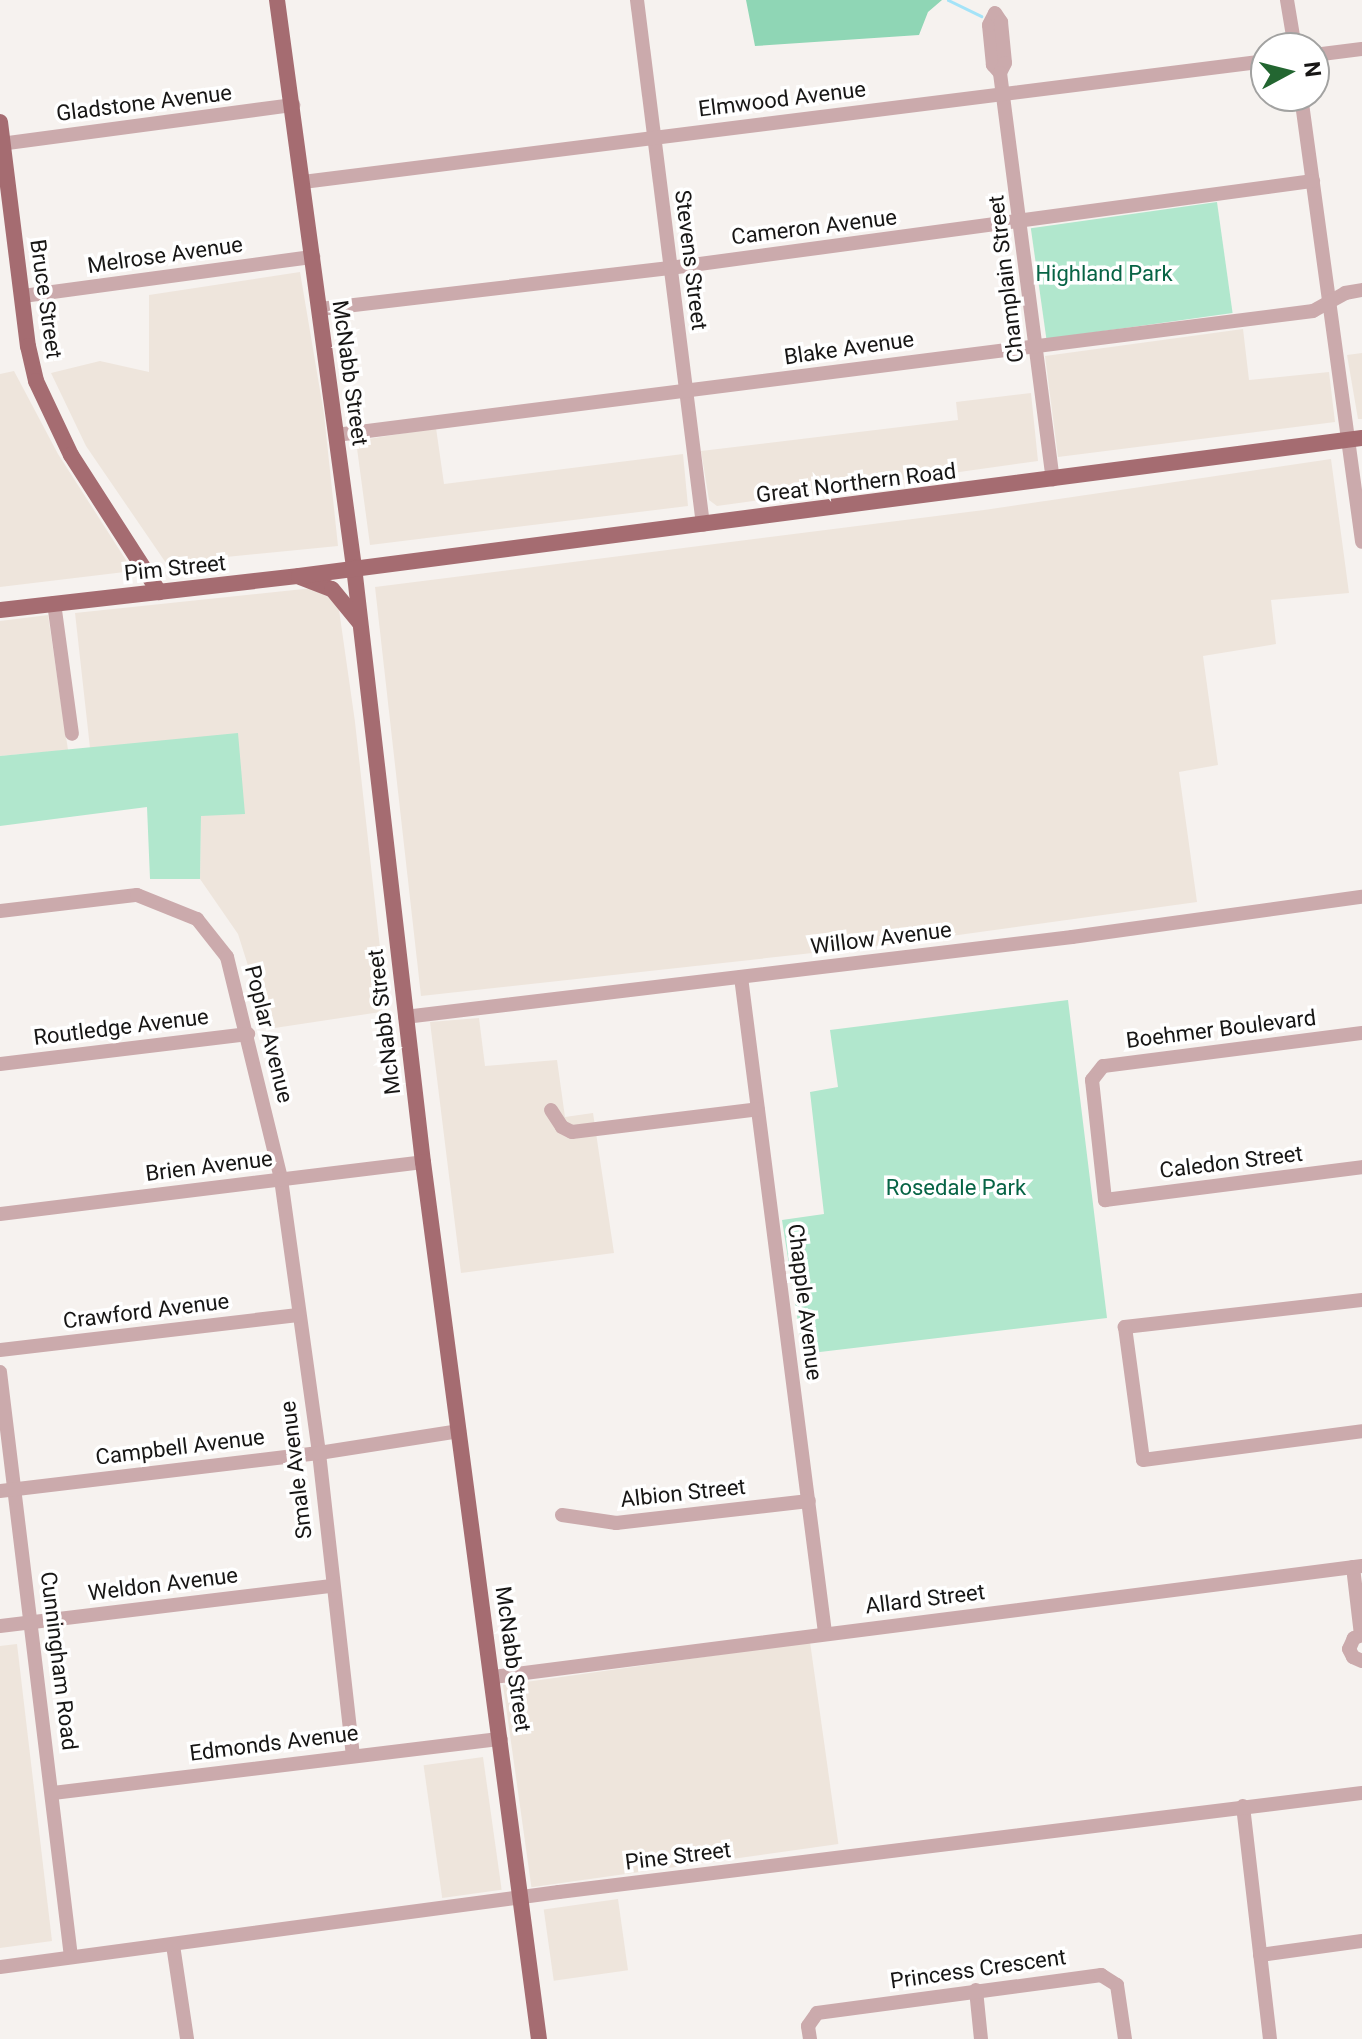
<!DOCTYPE html>
<style>
body{margin:0}
#map{position:relative;width:1362px;height:2039px;overflow:hidden;background:#f6f2ef;font-family:Roboto,sans-serif}
div>[style]{position:absolute}
.built>*{inset:0;background:#eee5dc;transform-origin:0 0}
.green>*{inset:0;background:#b1e7cd;transform-origin:0 0}
.forest>*{inset:0;background:#8fd6b5}
.stream>*{height:3px;margin:-1.5px;padding:0 1.5px;transform-origin:1.5px;border-radius:1.5px;background:#a4e3f8}
.minor>*{height:14px;margin:-7px;padding:0 7px;transform-origin:7px;border-radius:7px;background:#cbaaac}
.major>*{height:16px;margin:-8px;padding:0 8px;transform-origin:8px;border-radius:8px;background:#a56c71}
span{translate:-50% -50%;white-space:nowrap;text-align:center;line-height:1.15;-webkit-text-stroke:7px #fff;paint-order:stroke}
.street-label{font-size:22px;color:#171615}
.park-label{font-size:22px;color:#076445}
.north{position:absolute;left:1250px;top:32px;width:80px;height:80px;box-sizing:border-box;background:#fff;border:2px solid #a2a2a1;border-radius:50%;rotate:83deg;font-size:22px;font-weight:700;line-height:32px;text-align:center;color:#171615}
.north::after{content:'';display:block;margin:auto;width:28px;height:36px;background:#236631;clip-path:polygon(50% 0,100% 100%,50% 72%,0 100%)}
</style>
<div id="map">
<div class="built">
<i style="clip-path:polygon(300px 272px,324px 414px,338px 546px,166px 563px,86px 446px,51px 373px,100px 361px,149px 372px,149px 295px)"></i>
<i style="clip-path:polygon(1243px 329px,1249px 380px,1329px 372px,1335px 422px,1058px 457px,1045px 356px)"></i>
<i style="clip-path:polygon(1362px 353px,1362px 419px,1358px 419px,1347px 355px)"></i>
<i style="clip-path:polygon(14px 371px,58px 454px,133px 571px,0 587px,0 374px)"></i>
<i style="clip-path:polygon(1031px 393px,1038px 461px,717px 506px,709px 500px,701px 451px,958px 420px,956px 402px)"></i>
<i style="clip-path:polygon(436px 428px,444px 484px,683px 454px,688px 506px,370px 545px,356px 441px)"></i>
<i style="clip-path:polygon(1331px 459px,1349px 593px,1271px 600px,1276px 644px,1203px 656px,1218px 765px,1179px 772px,1197px 902px,886px 945px,421px 996px,375px 587px,984px 510px)"></i>
<i style="clip-path:polygon(313px 588px,338px 603px,355px 722px,387px 1011px,268px 1029px,238px 934px,200px 879px,201px 816px,238px 734px,90px 748px,75px 613px)"></i>
<i style="clip-path:polygon(48px 615px,68px 750px,0 756px,0 621px)"></i>
<i style="clip-path:polygon(479px 1018px,485px 1066px,557px 1060px,565px 1117px,593px 1113px,614px 1253px,461px 1273px,430px 1022px)"></i>
<i style="left:810px;top:1642px;width:204px;height:310px;rotate:82deg"></i>
<i style="clip-path:polygon(17px 1644px,52px 1941px,0 1948px,0 1646px)"></i>
<i style="left:483px;top:1757px;width:134px;height:60px;rotate:82deg"></i>
<i style="left:618px;top:1899px;width:72px;height:75px;rotate:82deg"></i>
</div>
<div class="green">
<i style="left:1217px;top:202px;width:112px;height:188px;rotate:82deg"></i>
<i style="clip-path:polygon(238px 733px,245px 814px,201px 816px,200px 879px,150px 879px,147px 807px,0 826px,0 756px)"></i>
<i style="clip-path:polygon(1068px 1000px,1107px 1318px,803px 1354px,782px 1220px,824px 1214px,810px 1092px,838px 1087px,830px 1030px)"></i>
</div>
<div class="forest">
<i style="clip-path:polygon(746px 0,942px 0,928px 12px,919px 35px,755px 46px)"></i>
</div>
<div class="stream">
<i style="left:948px;top:0;width:37px;rotate:26deg"></i>
</div>
<div class="minor">
<i style="left:637px;top:0;width:529px;rotate:82.83deg"></i>
<i style="left:1287px;top:0;width:49px;rotate:80.5deg"></i>
<i style="left:1314px;top:55px;width:48px;rotate:-7.1deg"></i>
<i style="left:1000px;top:73px;width:11px;rotate:-131deg"></i>
<i style="left:993px;top:65px;width:40px;rotate:-95.7deg"></i>
<i style="left:989px;top:25px;width:13px;rotate:-63deg"></i>
<i style="left:995px;top:13px;width:11px;rotate:56deg"></i>
<i style="left:1001px;top:22px;width:41px;rotate:84.4deg"></i>
<i style="left:1005px;top:63px;width:11px;rotate:117deg"></i>
<i style="left:1000px;top:73px;width:410px;rotate:82.6deg"></i>
<i style="left:1301px;top:96px;width:450px;rotate:82.2deg"></i>
<i style="left:0;top:144px;width:296px;rotate:-7.6deg"></i>
<i style="left:303px;top:182px;width:971px;rotate:-7.16deg"></i>
<i style="left:23px;top:296px;width:293px;rotate:-7.7deg"></i>
<i style="left:320px;top:309px;width:352px;rotate:-6.7deg"></i>
<i style="left:670px;top:268px;width:649px;rotate:-7.71deg"></i>
<i style="left:336px;top:435px;width:985px;rotate:-7.23deg"></i>
<i style="left:1313px;top:311px;width:37px;rotate:-29deg"></i>
<i style="left:1345px;top:293px;width:17px;rotate:-10deg"></i>
<i style="left:54px;top:603px;width:132px;rotate:82.2deg"></i>
<i style="left:0;top:911px;width:138px;rotate:-6.7deg"></i>
<i style="left:137px;top:895px;width:65px;rotate:21.8deg"></i>
<i style="left:197px;top:919px;width:48px;rotate:51.7deg"></i>
<i style="left:227px;top:957px;width:228px;rotate:76.3deg"></i>
<i style="left:281px;top:1179px;width:277px;rotate:82.1deg"></i>
<i style="left:319px;top:1453px;width:304px;rotate:83.6deg"></i>
<i style="left:741px;top:977px;width:661px;rotate:82.7deg"></i>
<i style="left:405px;top:1017px;width:672px;rotate:-6.84deg"></i>
<i style="left:1072px;top:937px;width:293px;rotate:-7.9deg"></i>
<i style="left:1362px;top:1033px;width:261px;rotate:172.7deg"></i>
<i style="left:1103px;top:1066px;width:18px;rotate:128deg"></i>
<i style="left:1092px;top:1080px;width:121px;rotate:83.8deg"></i>
<i style="left:1105px;top:1200px;width:259px;rotate:-7.3deg"></i>
<i style="left:0;top:1064px;width:250px;rotate:-6.9deg"></i>
<i style="left:551px;top:1110px;width:20px;rotate:57deg"></i>
<i style="left:562px;top:1127px;width:11px;rotate:27deg"></i>
<i style="left:572px;top:1132px;width:187px;rotate:-7deg"></i>
<i style="left:0;top:1214px;width:426px;rotate:-7deg"></i>
<i style="left:1362px;top:1300px;width:239px;rotate:173.5deg"></i>
<i style="left:1125px;top:1327px;width:134px;rotate:82.3deg"></i>
<i style="left:1143px;top:1460px;width:221px;rotate:-7.5deg"></i>
<i style="left:0;top:1350px;width:300px;rotate:-6.7deg"></i>
<i style="left:0;top:1372px;width:589px;rotate:83.08deg"></i>
<i style="left:0;top:1491px;width:321px;rotate:-6.8deg"></i>
<i style="left:319px;top:1453px;width:142px;rotate:-8.9deg"></i>
<i style="left:562px;top:1515px;width:55px;rotate:8.4deg"></i>
<i style="left:616px;top:1523px;width:194px;rotate:-6.5deg"></i>
<i style="left:1353px;top:1567px;width:68px;rotate:83.3deg"></i>
<i style="left:0;top:1626px;width:334px;rotate:-6.9deg"></i>
<i style="left:1362px;top:1635px;width:9px;rotate:159deg"></i>
<i style="left:1354px;top:1638px;width:12px;rotate:114deg"></i>
<i style="left:1349px;top:1649px;width:9px;rotate:63deg"></i>
<i style="left:1353px;top:1657px;width:10px;rotate:24deg"></i>
<i style="left:493px;top:1677px;width:876px;rotate:-7.28deg"></i>
<i style="left:53px;top:1793px;width:451px;rotate:-6.9deg"></i>
<i style="left:1243px;top:1806px;width:235px;rotate:83.4deg"></i>
<i style="left:173px;top:1945px;width:95px;rotate:81.5deg"></i>
<i style="left:1260px;top:1955px;width:103px;rotate:-7.8deg"></i>
<i style="left:0;top:1967px;width:564px;rotate:-7.64deg"></i>
<i style="left:559px;top:1892px;width:809px;rotate:-7.03deg"></i>
<i style="left:976px;top:1990px;width:49px;rotate:84.2deg"></i>
<i style="left:810px;top:2039px;width:13px;rotate:-99deg"></i>
<i style="left:808px;top:2026px;width:16px;rotate:-55deg"></i>
<i style="left:817px;top:2013px;width:287px;rotate:-7.6deg"></i>
<i style="left:1101px;top:1975px;width:19px;rotate:32deg"></i>
<i style="left:1117px;top:1985px;width:55px;rotate:81.6deg"></i>
</div>
<div class="major">
<i style="left:277px;top:0;width:572px;rotate:82.27deg"></i>
<i style="left:354px;top:567px;width:599px;rotate:83.39deg"></i>
<i style="left:423px;top:1162px;width:885px;rotate:82.47deg"></i>
<i style="left:0;top:122px;width:226px;rotate:82.9deg"></i>
<i style="left:28px;top:346px;width:36px;rotate:77deg"></i>
<i style="left:36px;top:381px;width:82px;rotate:64.7deg"></i>
<i style="left:71px;top:455px;width:163px;rotate:57.3deg"></i>
<i style="left:300px;top:577px;width:34px;rotate:21deg"></i>
<i style="left:332px;top:589px;width:43px;rotate:50.7deg"></i>
<i style="left:0;top:610px;width:301px;rotate:-6.5deg"></i>
<i style="left:299px;top:576px;width:1072px;rotate:-7.4deg"></i>
</div>
<div class="street-label">
<span style="left:782px;top:99px;rotate:-7deg">Elmwood Avenue</span>
<span style="left:144px;top:103px;rotate:-7deg">Gladstone Avenue</span>
<span style="left:814px;top:227px;rotate:-7deg">Cameron Avenue</span>
<span style="left:165px;top:255px;rotate:-8deg">Melrose Avenue</span>
<span style="left:691px;top:260px;rotate:83deg">Stevens Street</span>
<span style="left:1006px;top:279px;rotate:-97deg">Champlain Street</span>
<span style="left:46px;top:299px;rotate:82deg">Bruce Street</span>
<span style="left:849px;top:348px;rotate:-8deg">Blake Avenue</span>
<span style="left:350px;top:373px;rotate:82deg">McNabb Street</span>
<span style="left:856px;top:483px;rotate:-7deg">Great Northern Road</span>
<span style="left:175px;top:568px;rotate:-6deg">Pim Street</span>
<span style="left:881px;top:938px;rotate:-7deg">Willow Avenue</span>
<span style="left:384px;top:1022px;rotate:-97deg">McNabb Street</span>
<span style="left:121px;top:1027px;rotate:-7deg">Routledge Avenue</span>
<span style="left:1221px;top:1029px;rotate:-7deg">Boehmer Boulevard</span>
<span style="left:269px;top:1034px;rotate:76deg">Poplar Avenue</span>
<span style="left:1231px;top:1162px;rotate:-7deg">Caledon Street</span>
<span style="left:209px;top:1166px;rotate:-7deg">Brien Avenue</span>
<span style="left:805px;top:1302px;rotate:83deg">Chapple Avenue</span>
<span style="left:146px;top:1311px;rotate:-7deg">Crawford Avenue</span>
<span style="left:180px;top:1447px;rotate:-7deg">Campbell Avenue</span>
<span style="left:296px;top:1470px;rotate:-97deg">Smale Avenue</span>
<span style="left:683px;top:1493px;rotate:-6deg">Albion Street</span>
<span style="left:163px;top:1584px;rotate:-7deg">Weldon Avenue</span>
<span style="left:925px;top:1599px;rotate:-7deg">Allard Street</span>
<span style="left:513px;top:1659px;rotate:82deg">McNabb Street</span>
<span style="left:59px;top:1661px;rotate:83deg">Cunningham Road</span>
<span style="left:274px;top:1743px;rotate:-7deg">Edmonds Avenue</span>
<span style="left:678px;top:1856px;rotate:-7deg">Pine Street</span>
<span style="left:978px;top:1969px;rotate:-8deg">Princess Crescent</span>
</div>
<div class="park-label">
<span style="left:1104px;top:274px">Highland Park</span>
<span style="left:956px;top:1188px">Rosedale Park</span>
</div>
<div class="north">N</div>
</div>
